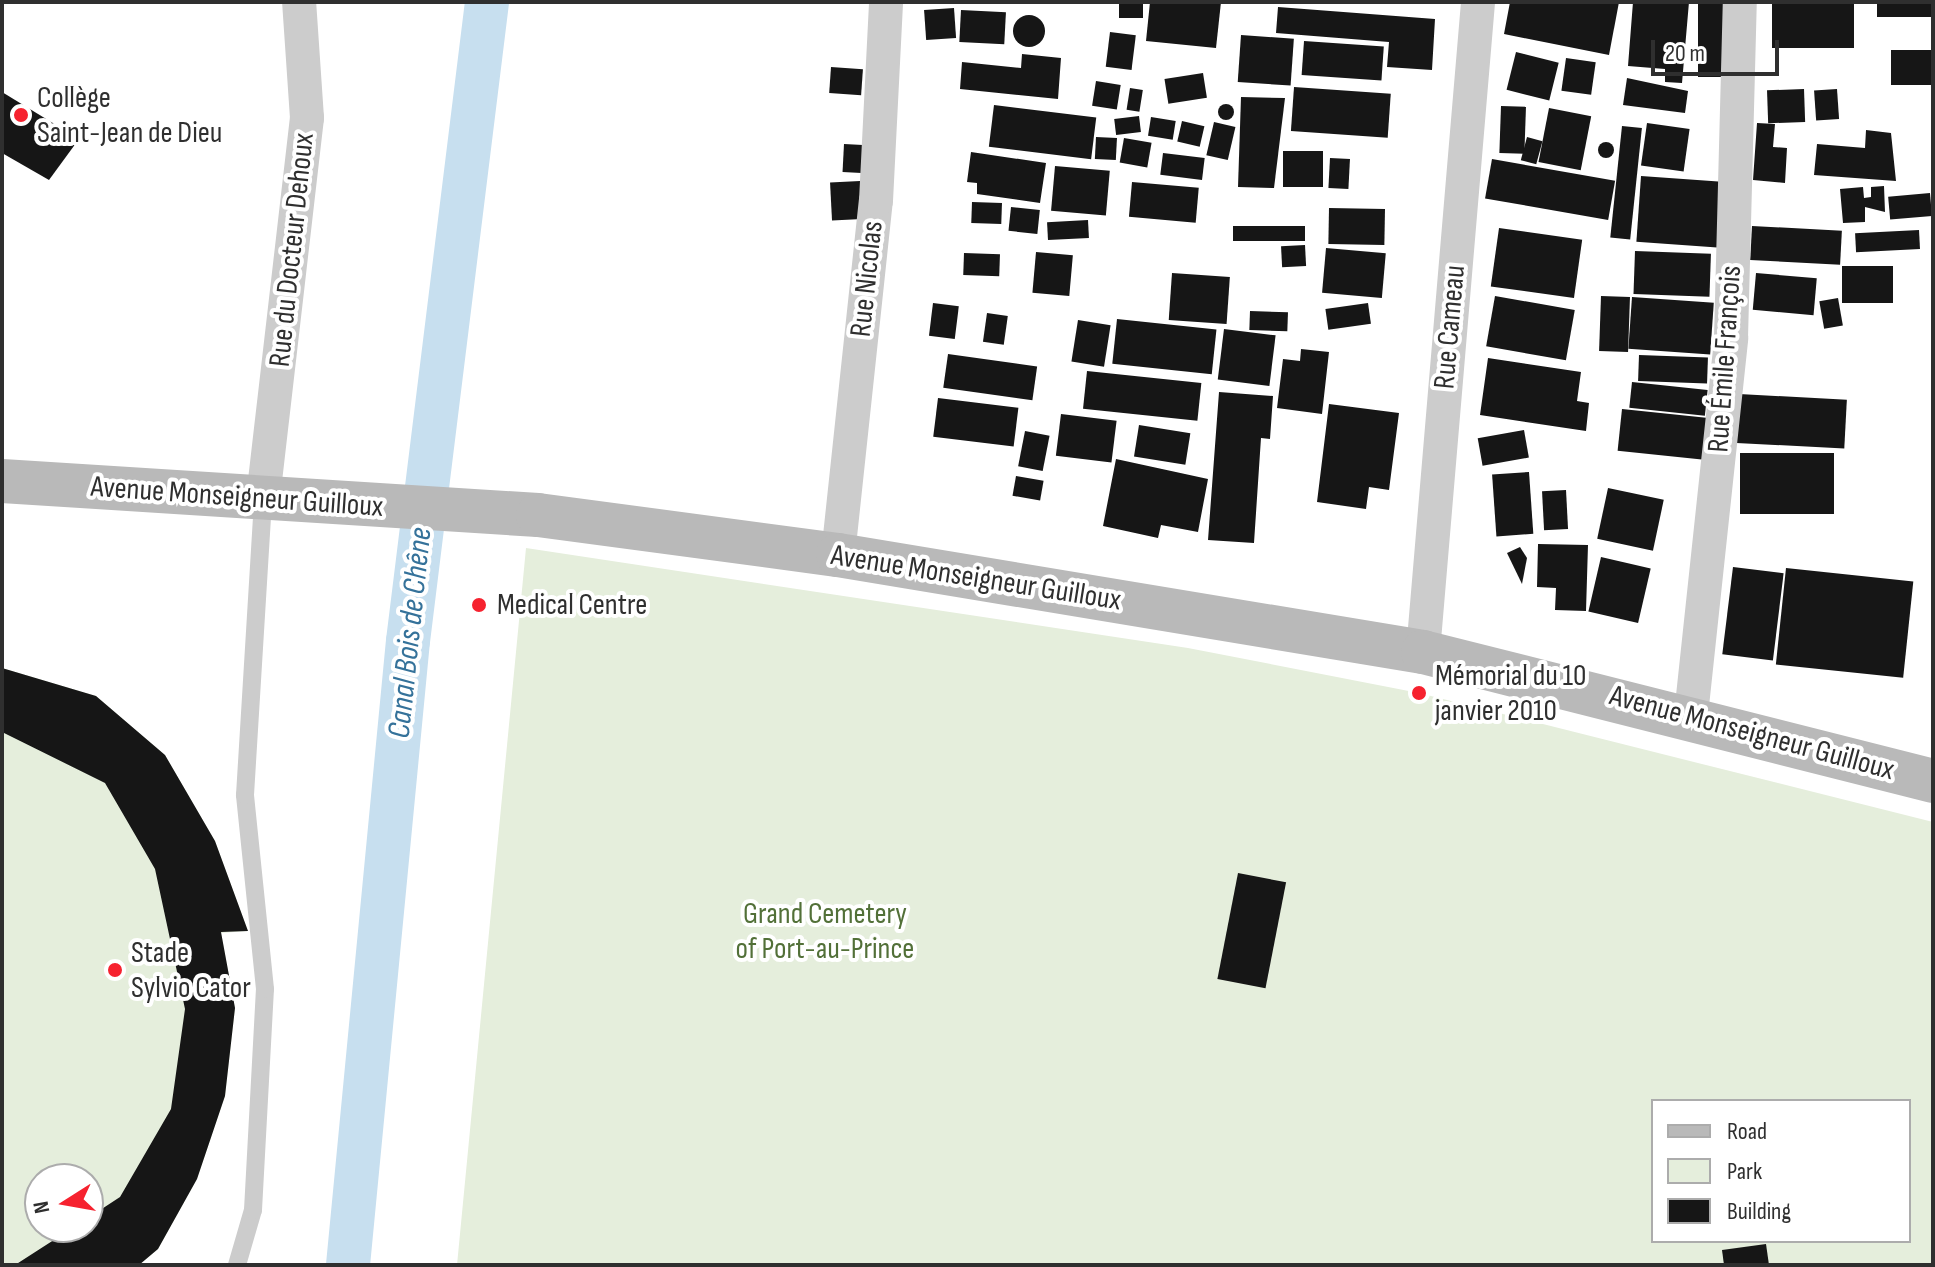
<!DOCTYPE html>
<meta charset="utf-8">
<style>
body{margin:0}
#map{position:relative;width:1935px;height:1267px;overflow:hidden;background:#fff;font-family:"Sofia Sans Condensed",sans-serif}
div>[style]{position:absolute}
.green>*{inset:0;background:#e5eedc}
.canal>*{height:44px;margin:-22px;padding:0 22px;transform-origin:22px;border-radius:22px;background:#c7dfef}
.building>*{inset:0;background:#161616;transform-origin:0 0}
.round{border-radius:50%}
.lane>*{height:18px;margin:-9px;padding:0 9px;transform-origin:9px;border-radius:9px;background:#ccc}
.street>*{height:34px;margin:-17px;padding:0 17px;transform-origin:17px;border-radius:17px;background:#ccc}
.secondary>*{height:44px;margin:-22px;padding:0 22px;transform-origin:22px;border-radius:22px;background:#b9b9b9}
.dots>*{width:22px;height:22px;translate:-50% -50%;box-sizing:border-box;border:4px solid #fff;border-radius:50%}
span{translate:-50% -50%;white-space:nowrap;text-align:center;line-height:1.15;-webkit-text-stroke:8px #fff;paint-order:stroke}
.poi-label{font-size:30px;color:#2f2f2f}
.left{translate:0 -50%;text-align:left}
.street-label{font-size:30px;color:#2f2f2f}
.park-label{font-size:30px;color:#527038}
.water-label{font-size:32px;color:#35729a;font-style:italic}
.frame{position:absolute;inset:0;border:4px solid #2f2f2f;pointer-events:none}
.legend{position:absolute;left:1651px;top:1099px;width:260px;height:144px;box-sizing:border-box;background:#fff;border:2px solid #acacac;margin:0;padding:10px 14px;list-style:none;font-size:24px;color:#2f2f2f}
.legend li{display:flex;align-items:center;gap:16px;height:40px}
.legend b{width:40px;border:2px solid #acacac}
.north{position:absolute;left:24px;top:1163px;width:80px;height:80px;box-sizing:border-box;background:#fff;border:2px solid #acacac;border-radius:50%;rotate:259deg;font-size:22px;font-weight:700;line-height:32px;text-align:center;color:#2f2f2f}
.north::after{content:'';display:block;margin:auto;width:28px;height:36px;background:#f6222f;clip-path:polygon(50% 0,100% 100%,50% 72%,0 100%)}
.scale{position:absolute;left:1651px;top:40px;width:128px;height:36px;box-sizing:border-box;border:4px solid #2f2f2f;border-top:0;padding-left:10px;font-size:24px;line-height:28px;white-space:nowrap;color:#2f2f2f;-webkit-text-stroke:6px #fff;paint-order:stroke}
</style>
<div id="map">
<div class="green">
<i style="clip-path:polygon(evenodd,526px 548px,1188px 648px,1419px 693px,1933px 822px,1933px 1265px,457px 1265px,526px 548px,1653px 1101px,1909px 1101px,1909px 1241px,1653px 1241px,1653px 1101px)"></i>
<i style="clip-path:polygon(evenodd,2px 668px,96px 696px,165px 755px,215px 841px,248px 931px,221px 933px,235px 1008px,225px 1096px,197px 1179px,158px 1249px,139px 1265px,2px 1265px,2px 668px,40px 1179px,88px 1179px,88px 1227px,40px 1227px,40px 1179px)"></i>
</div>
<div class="canal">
<i style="left:348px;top:1265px;width:627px;rotate:-84.51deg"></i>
<i style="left:408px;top:641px;width:644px;rotate:-82.95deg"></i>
</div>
<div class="building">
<i style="left:1119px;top:2px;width:24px;height:16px"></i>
<i style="clip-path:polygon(1150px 2px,1221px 2px,1216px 48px,1146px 41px)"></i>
<i style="clip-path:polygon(1510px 2px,1619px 2px,1609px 55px,1504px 34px)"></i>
<i style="clip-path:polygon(1633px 2px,1689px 2px,1682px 83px,1665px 82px,1665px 69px,1628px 66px)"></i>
<i style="left:1698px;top:2px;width:27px;height:75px"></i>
<i style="left:1772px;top:2px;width:82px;height:46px"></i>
<i style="left:1877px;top:2px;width:56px;height:15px"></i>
<i style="clip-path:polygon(1278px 7px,1435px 19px,1432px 70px,1387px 67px,1389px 42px,1276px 33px)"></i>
<i style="left:954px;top:8px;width:30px;height:30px;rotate:86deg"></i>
<i style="left:961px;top:10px;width:45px;height:32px;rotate:3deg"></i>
<i class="round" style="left:1013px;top:15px;width:32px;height:32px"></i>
<i style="left:1110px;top:32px;width:26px;height:35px;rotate:7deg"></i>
<i style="left:1241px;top:35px;width:53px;height:47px;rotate:4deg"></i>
<i style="left:1304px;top:41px;width:80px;height:34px;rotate:4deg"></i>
<i style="left:1933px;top:50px;width:35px;height:42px;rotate:90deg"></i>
<i style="left:1516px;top:52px;width:44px;height:39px;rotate:14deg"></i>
<i style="clip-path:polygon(1022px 54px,1061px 58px,1058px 99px,960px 89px,962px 62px,1021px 68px)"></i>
<i style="left:1566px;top:58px;width:30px;height:33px;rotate:8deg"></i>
<i style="left:831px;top:67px;width:32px;height:26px;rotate:4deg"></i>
<i style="left:1203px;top:73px;width:25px;height:39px;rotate:81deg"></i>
<i style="clip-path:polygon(1627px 78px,1688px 91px,1685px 113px,1623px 105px)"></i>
<i style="left:1096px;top:81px;width:25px;height:25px;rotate:9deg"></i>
<i style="left:1294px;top:87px;width:97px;height:44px;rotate:4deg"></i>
<i style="left:1130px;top:88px;width:13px;height:22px;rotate:9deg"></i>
<i style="left:1804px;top:89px;width:33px;height:37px;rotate:88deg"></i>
<i style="left:1837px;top:89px;width:30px;height:23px;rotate:86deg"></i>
<i style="clip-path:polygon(2px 92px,79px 139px,49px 180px,2px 153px)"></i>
<i style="clip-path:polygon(1241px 97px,1285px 98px,1274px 188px,1238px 187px)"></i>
<i class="round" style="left:1218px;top:104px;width:16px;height:16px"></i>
<i style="left:994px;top:105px;width:103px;height:42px;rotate:7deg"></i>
<i style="left:1501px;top:106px;width:25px;height:47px;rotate:2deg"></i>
<i style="left:1549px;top:108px;width:43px;height:55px;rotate:11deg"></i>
<i style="left:1139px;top:116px;width:16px;height:25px;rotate:83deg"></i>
<i style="left:1151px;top:117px;width:25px;height:19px;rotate:9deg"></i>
<i style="left:1182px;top:121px;width:23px;height:21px;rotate:13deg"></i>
<i style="left:1214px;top:122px;width:22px;height:34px;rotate:13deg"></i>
<i style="left:1647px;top:123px;width:43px;height:43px;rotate:8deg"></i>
<i style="clip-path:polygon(1757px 123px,1775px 124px,1773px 147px,1787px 148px,1785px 183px,1753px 180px)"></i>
<i style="left:1622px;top:126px;width:20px;height:112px;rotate:6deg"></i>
<i style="clip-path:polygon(1866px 130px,1891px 133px,1896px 181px,1814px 175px,1817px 144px,1865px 148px)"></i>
<i style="left:1096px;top:137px;width:21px;height:22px;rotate:3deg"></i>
<i style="left:1527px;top:137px;width:16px;height:24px;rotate:15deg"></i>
<i style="left:1124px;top:138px;width:28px;height:25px;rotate:10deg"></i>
<i class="round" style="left:1598px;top:142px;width:16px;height:16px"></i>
<i style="left:844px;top:144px;width:19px;height:28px;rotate:3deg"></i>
<i style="left:1323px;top:151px;width:36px;height:40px;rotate:90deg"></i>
<i style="clip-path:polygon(971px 152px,1046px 163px,1040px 203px,977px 194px,977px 183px,967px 182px)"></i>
<i style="left:1163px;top:153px;width:42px;height:22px;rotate:7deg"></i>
<i style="left:1330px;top:158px;width:20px;height:30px;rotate:3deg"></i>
<i style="left:1492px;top:159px;width:125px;height:40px;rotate:10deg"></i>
<i style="left:1055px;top:166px;width:55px;height:45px;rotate:5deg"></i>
<i style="left:1641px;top:176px;width:81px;height:66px;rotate:4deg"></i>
<i style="left:860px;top:181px;width:38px;height:30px;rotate:87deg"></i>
<i style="left:1132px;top:182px;width:67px;height:35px;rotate:5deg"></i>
<i style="clip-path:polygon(1884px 186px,1885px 212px,1865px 207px,1865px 222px,1843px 223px,1840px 189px,1863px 187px,1864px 198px,1871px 197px,1871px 187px)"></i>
<i style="left:1930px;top:193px;width:23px;height:42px;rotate:85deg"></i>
<i style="left:972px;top:202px;width:30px;height:21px;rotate:2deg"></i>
<i style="left:1011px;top:207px;width:29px;height:24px;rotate:6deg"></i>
<i style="left:1329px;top:208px;width:56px;height:36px;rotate:1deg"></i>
<i style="left:1088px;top:220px;width:18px;height:41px;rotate:87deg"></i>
<i style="left:1233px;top:226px;width:72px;height:15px"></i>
<i style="left:1752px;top:226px;width:90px;height:34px;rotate:3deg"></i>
<i style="left:1499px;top:228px;width:84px;height:59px;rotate:8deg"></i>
<i style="left:1919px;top:230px;width:19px;height:64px;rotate:87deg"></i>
<i style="left:1305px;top:245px;width:21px;height:24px;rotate:87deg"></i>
<i style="left:1326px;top:248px;width:60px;height:45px;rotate:5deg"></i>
<i style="left:1635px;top:251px;width:76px;height:43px;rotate:2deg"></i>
<i style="left:1036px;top:252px;width:37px;height:41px;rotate:5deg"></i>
<i style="left:964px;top:253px;width:36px;height:22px;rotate:2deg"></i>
<i style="left:1842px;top:266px;width:51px;height:37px"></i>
<i style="left:1172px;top:273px;width:58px;height:47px;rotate:4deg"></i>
<i style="left:1756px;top:273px;width:61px;height:37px;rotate:5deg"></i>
<i style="left:1495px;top:296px;width:81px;height:51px;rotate:10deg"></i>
<i style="left:1601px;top:296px;width:29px;height:55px;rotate:2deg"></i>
<i style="left:1632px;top:297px;width:82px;height:52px;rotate:4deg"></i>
<i style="left:1838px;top:298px;width:28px;height:19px;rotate:80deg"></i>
<i style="left:933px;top:303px;width:26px;height:33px;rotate:7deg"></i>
<i style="left:1368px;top:303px;width:21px;height:43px;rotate:82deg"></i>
<i style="left:1250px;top:311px;width:38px;height:19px;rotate:2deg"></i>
<i style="left:987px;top:313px;width:21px;height:29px;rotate:8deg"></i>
<i style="left:1117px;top:319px;width:100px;height:45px;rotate:6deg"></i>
<i style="left:1078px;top:320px;width:33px;height:42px;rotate:9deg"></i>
<i style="left:1224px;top:329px;width:52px;height:51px;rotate:7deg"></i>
<i style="clip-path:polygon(1301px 349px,1329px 352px,1322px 414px,1277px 408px,1283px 359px,1300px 361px)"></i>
<i style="left:948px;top:354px;width:90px;height:34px;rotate:8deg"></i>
<i style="left:1639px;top:355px;width:69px;height:26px;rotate:2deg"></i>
<i style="clip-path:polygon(1488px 358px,1581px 372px,1577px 401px,1589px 403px,1586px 431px,1480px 415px)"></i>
<i style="left:1087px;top:371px;width:115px;height:38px;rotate:6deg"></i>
<i style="left:1632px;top:382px;width:76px;height:26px;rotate:6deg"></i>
<i style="clip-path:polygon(1219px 392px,1273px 396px,1270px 439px,1261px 438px,1254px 543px,1208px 540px)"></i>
<i style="left:1739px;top:394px;width:108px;height:49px;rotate:3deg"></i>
<i style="left:938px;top:398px;width:81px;height:39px;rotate:7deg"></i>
<i style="clip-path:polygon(1329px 404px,1399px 413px,1389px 490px,1369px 487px,1366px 509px,1317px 502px)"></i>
<i style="left:1622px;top:409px;width:87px;height:42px;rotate:6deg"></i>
<i style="left:1061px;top:414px;width:56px;height:42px;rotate:7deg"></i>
<i style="left:1139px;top:425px;width:52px;height:32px;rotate:9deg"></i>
<i style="left:1524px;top:430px;width:28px;height:47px;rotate:80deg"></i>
<i style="left:1025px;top:431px;width:25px;height:36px;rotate:11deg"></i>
<i style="left:1740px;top:453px;width:94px;height:61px"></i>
<i style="clip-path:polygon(1116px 459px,1208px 479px,1198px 532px,1161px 525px,1158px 538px,1103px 526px)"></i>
<i style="left:1529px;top:472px;width:62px;height:37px;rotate:86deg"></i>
<i style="left:1016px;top:476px;width:28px;height:20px;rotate:10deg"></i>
<i style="left:1608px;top:488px;width:57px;height:52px;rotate:12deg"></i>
<i style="left:1566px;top:490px;width:39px;height:24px;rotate:87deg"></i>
<i style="clip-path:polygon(1538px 544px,1588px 545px,1586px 611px,1555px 610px,1556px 588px,1537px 587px)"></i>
<i style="clip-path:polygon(1520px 547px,1527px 558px,1522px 584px,1507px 553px)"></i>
<i style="left:1601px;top:557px;width:51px;height:56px;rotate:13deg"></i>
<i style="left:1733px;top:567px;width:51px;height:88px;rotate:7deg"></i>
<i style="left:1786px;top:568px;width:128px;height:97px;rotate:6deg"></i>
<i style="clip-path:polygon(2px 668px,96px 696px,165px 755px,215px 841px,248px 931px,221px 932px,235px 1008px,225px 1096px,197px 1179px,158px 1249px,139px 1265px,15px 1265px,74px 1227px,88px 1227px,88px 1218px,120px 1197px,171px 1109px,185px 1009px,155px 869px,105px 783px,2px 732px)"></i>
<i style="left:1238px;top:873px;width:49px;height:108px;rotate:11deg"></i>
<i style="clip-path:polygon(1766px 1244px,1769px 1265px,1724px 1265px,1722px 1250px)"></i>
</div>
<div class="lane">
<i style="left:237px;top:1265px;width:57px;rotate:-73.8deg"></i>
<i style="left:253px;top:1210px;width:221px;rotate:-86.9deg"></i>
<i style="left:265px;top:989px;width:195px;rotate:-95.9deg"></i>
<i style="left:245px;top:795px;width:298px;rotate:-86.5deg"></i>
</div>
<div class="street">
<i style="left:263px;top:498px;width:383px;rotate:-83.4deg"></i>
<i style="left:307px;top:118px;width:116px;rotate:-93.9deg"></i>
<i style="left:838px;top:555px;width:356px;rotate:-83.9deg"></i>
<i style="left:876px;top:201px;width:199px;rotate:-87.1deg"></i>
<i style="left:1423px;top:652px;width:652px;rotate:-85.16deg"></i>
<i style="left:1691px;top:715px;width:379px;rotate:-83.9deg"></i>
<i style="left:1731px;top:338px;width:336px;rotate:-88.5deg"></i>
</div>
<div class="secondary">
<i style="left:2px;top:481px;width:537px;rotate:3.63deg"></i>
<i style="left:538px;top:515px;width:303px;rotate:7.6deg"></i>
<i style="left:838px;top:555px;width:593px;rotate:9.41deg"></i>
<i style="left:1423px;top:652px;width:526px;rotate:14.19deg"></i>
</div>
<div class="dots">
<i style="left:21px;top:115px;background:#f6222f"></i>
<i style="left:479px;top:605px;background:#f6222f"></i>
<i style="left:1419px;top:693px;background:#f6222f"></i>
<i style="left:115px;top:970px;background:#f6222f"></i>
</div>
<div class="poi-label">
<span class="left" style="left:37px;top:115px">Collège<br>Saint-Jean de Dieu</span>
<span class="left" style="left:497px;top:605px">Medical Centre</span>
<span class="left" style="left:1435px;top:693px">Mémorial du 10<br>janvier 2010</span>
<span class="left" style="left:131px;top:970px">Stade<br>Sylvio Cator</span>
</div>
<div class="street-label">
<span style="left:292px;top:250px;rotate:-84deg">Rue du Docteur Dehoux</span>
<span style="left:867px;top:279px;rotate:-84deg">Rue Nicolas</span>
<span style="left:1450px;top:327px;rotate:-85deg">Rue Cameau</span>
<span style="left:1725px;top:359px;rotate:-86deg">Rue Émile François</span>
<span style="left:237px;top:497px;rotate:4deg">Avenue Monseigneur Guilloux</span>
<span style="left:976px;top:578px;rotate:9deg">Avenue Monseigneur Guilloux</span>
<span style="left:1752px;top:733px;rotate:15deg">Avenue Monseigneur Guilloux</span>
</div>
<div class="park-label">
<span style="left:825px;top:931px">Grand Cemetery<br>of Port-au-Prince</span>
</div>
<div class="water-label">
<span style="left:411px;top:633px;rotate:-84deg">Canal Bois de Chêne</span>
</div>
<div class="frame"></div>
<ul class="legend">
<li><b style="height:10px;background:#b9b9b9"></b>Road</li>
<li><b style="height:22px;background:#e5eedc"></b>Park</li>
<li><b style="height:22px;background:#161616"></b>Building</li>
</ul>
<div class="north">N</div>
<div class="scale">20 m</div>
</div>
